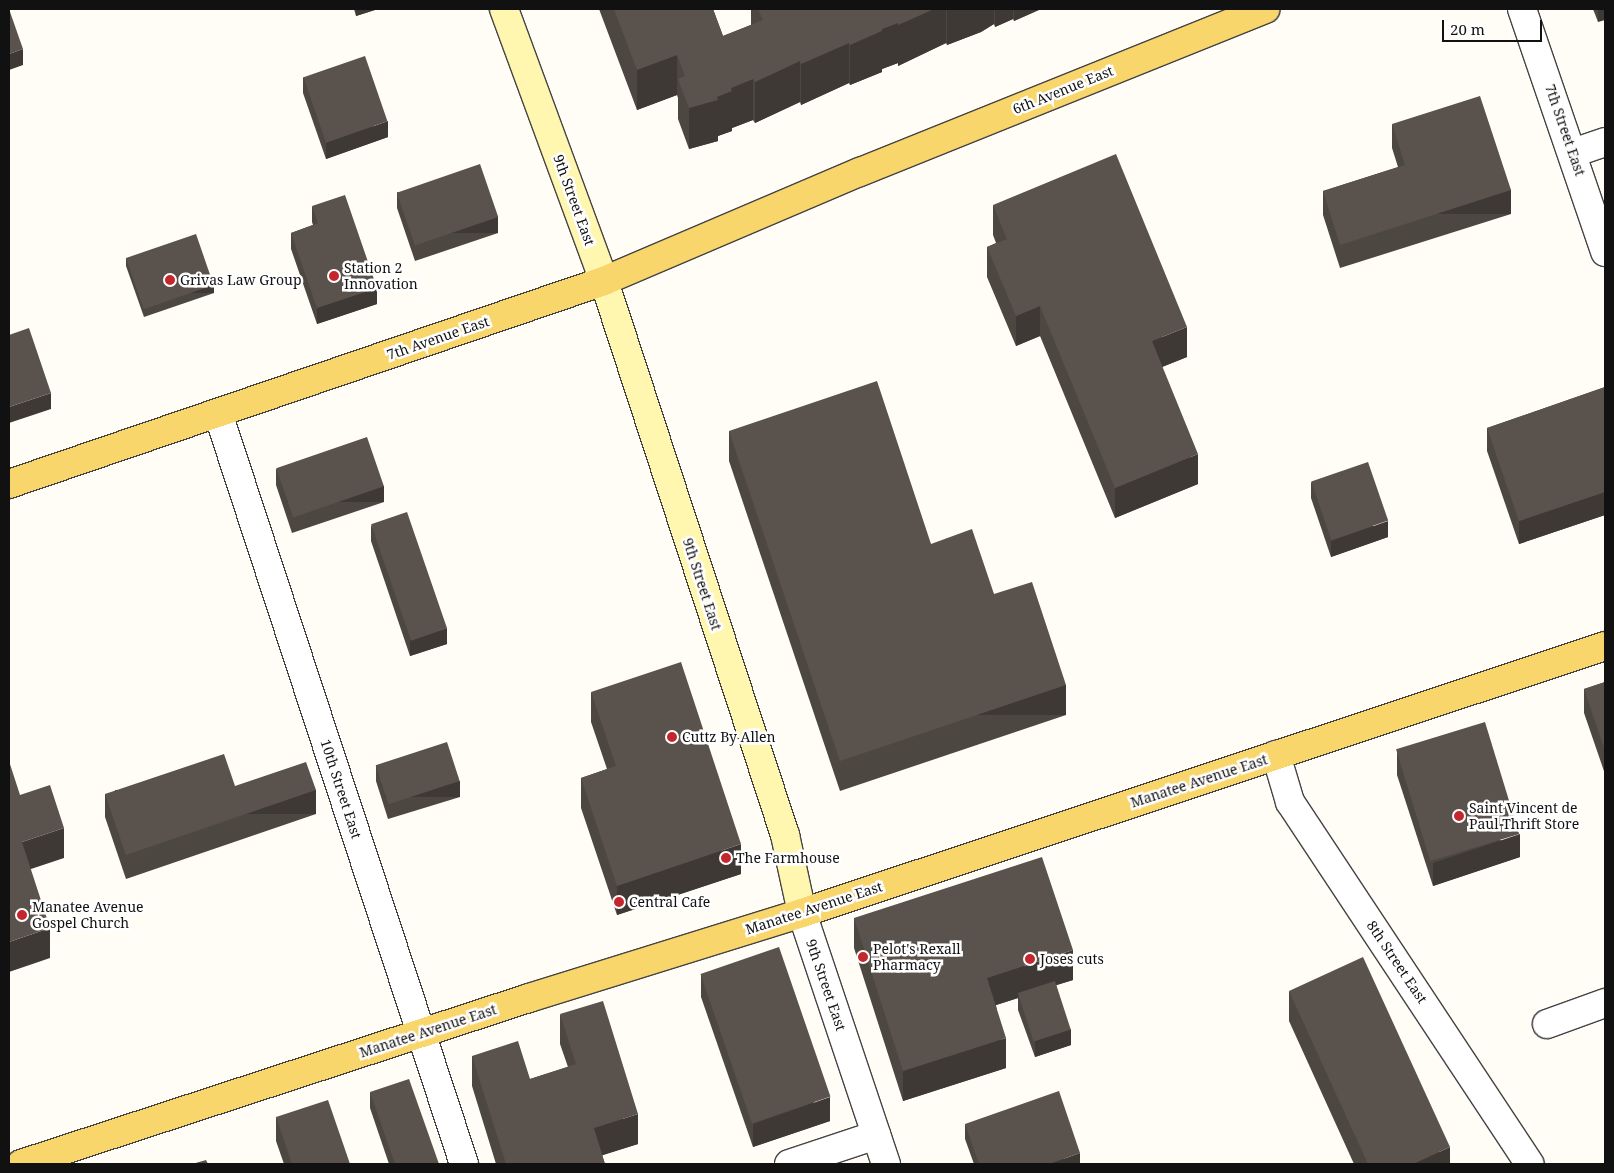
<!DOCTYPE html>
<style>
body{margin:0}
#map{position:relative;width:1614px;height:1173px;overflow:hidden;background:#fffdf5;font-family:"Noto Serif",serif}
div>[style]{position:absolute}
.roads{filter:drop-shadow(1px 0 #444) drop-shadow(-1px 0 #444) drop-shadow(0 1px #444) drop-shadow(0 -1px #444)}
.street>*{height:28px;margin:-14px;padding:0 14px;transform-origin:14px;border-radius:14px;background:#fff}
.secondary>*{height:28px;margin:-14px;padding:0 14px;transform-origin:14px;border-radius:14px;background:#fff6b0}
.primary>*{height:28px;margin:-14px;padding:0 14px;transform-origin:14px;border-radius:14px;background:#f9d66b}
.wall>*{inset:0;background:#4d4742}
.shaded-wall>*{inset:0;background:#3f3936;transform-origin:0 0}
.building>*{inset:0;background:#5a524d;transform-origin:0 0}
.dots>*{width:14px;height:14px;translate:-50% -50%;box-sizing:border-box;border:2px solid #fff;border-radius:50%}
span{translate:-50% -50%;white-space:nowrap;text-align:center;line-height:1.15;-webkit-text-stroke:5px #fff;paint-order:stroke}
.street-label{font-size:14px;color:#111}
.poi-label{font-size:14px;color:#111}
.left{translate:0 -50%;text-align:left}
.frame{position:absolute;inset:0;border:10px solid #111;pointer-events:none}
.scale{position:absolute;left:1442px;top:20px;width:100px;height:22px;box-sizing:border-box;border:2px solid #111;border-top:0;padding-left:6px;font-size:15px;line-height:18px;white-space:nowrap;color:#111;-webkit-text-stroke:4px #fff;paint-order:stroke}
</style>
<div id="map">
<div class="roads">
<div class="street">
<i style="left:1522px;top:9px;width:257px;rotate:71.1deg"></i>
<i style="left:1573px;top:153px;width:34px;rotate:-19deg"></i>
<i style="left:218px;top:413px;width:790px;rotate:71.86deg"></i>
<i style="left:1276px;top:755px;width:49px;rotate:73.4deg"></i>
<i style="left:1290px;top:802px;width:434px;rotate:56.5deg"></i>
<i style="left:802px;top:913px;width:265px;rotate:71.5deg"></i>
<i style="left:1547px;top:1024px;width:62px;rotate:-19.9deg"></i>
<i style="left:789px;top:1164px;width:92px;rotate:-18.4deg"></i>
</div>
<div class="secondary">
<i style="left:504px;top:9px;width:290px;rotate:69.8deg"></i>
<i style="left:604px;top:281px;width:583px;rotate:71.91deg"></i>
<i style="left:785px;top:835px;width:80px;rotate:77.7deg"></i>
</div>
<div class="primary">
<i style="left:9px;top:484px;width:629px;rotate:-18.84deg"></i>
<i style="left:604px;top:281px;width:278px;rotate:-23.1deg"></i>
<i style="left:860px;top:172px;width:437px;rotate:-21.9deg"></i>
<i style="left:21px;top:1164px;width:534px;rotate:-18.1deg"></i>
<i style="left:529px;top:998px;width:286px;rotate:-17.3deg"></i>
<i style="left:802px;top:913px;width:846px;rotate:-18.39deg"></i>
</div>
</div>
<div class="wall">
<i style="clip-path:polygon(354px 9px,378px 9px,356px 16px)"></i>
<i style="clip-path:polygon(599px 9px,713px 9px,723px 36px,751px 25px,751px 9px,1041px 9px,1014px 21px,1013px 19px,995px 27px,994px 24px,981px 32px,947px 45px,946px 43px,898px 66px,898px 63px,882px 69px,882px 72px,850px 85px,849px 83px,801px 105px,800px 102px,755px 123px,753px 120px,732px 128px,732px 131px,718px 136px,718px 141px,689px 149px,678px 119px,678px 98px,677px 95px,637px 110px)"></i>
<i style="clip-path:polygon(1593px 9px,1605px 9px,1598px 22px)"></i>
<i style="clip-path:polygon(303px 77px,388px 137px,326px 159px,303px 93px)"></i>
<i style="clip-path:polygon(1392px 124px,1511px 214px,1340px 268px,1323px 215px,1323px 191px,1398px 167px,1392px 148px)"></i>
<i style="clip-path:polygon(397px 192px,498px 233px,415px 261px,397px 208px)"></i>
<i style="clip-path:polygon(993px 205px,1187px 357px,1162px 367px,1198px 484px,1115px 518px,1040px 336px,1016px 346px,987px 277px,987px 247px,996px 243px,993px 235px)"></i>
<i style="clip-path:polygon(312px 206px,377px 304px,317px 324px,291px 249px,291px 233px,313px 225px,312px 222px)"></i>
<i style="clip-path:polygon(126px 258px,214px 293px,144px 317px,126px 266px)"></i>
<i style="clip-path:polygon(1605px 387px,1605px 515px,1519px 544px,1487px 451px,1487px 428px)"></i>
<i style="clip-path:polygon(729px 431px,931px 544px,994px 594px,1066px 715px,840px 791px,729px 461px)"></i>
<i style="clip-path:polygon(276px 469px,384px 502px,292px 533px,276px 485px)"></i>
<i style="clip-path:polygon(1311px 482px,1388px 537px,1331px 557px,1311px 498px)"></i>
<i style="clip-path:polygon(371px 525px,447px 644px,410px 656px,371px 541px)"></i>
<i style="clip-path:polygon(1605px 682px,1605px 774px,1584px 713px,1584px 689px)"></i>
<i style="clip-path:polygon(591px 692px,741px 874px,617px 915px,581px 808px,581px 778px,607px 769px,591px 722px)"></i>
<i style="clip-path:polygon(1397px 751px,1520px 857px,1433px 886px,1397px 775px)"></i>
<i style="clip-path:polygon(376px 765px,460px 797px,388px 819px,376px 781px)"></i>
<i style="clip-path:polygon(235px 786px,316px 814px,126px 879px,105px 817px,105px 794px)"></i>
<i style="clip-path:polygon(854px 918px,1073px 980px,1056px 985px,1071px 1045px,1035px 1057px,1018px 1010px,1018px 998px,996px 1005px,1006px 1068px,903px 1101px,854px 948px)"></i>
<i style="clip-path:polygon(701px 974px,830px 1121px,753px 1147px,701px 997px)"></i>
<i style="clip-path:polygon(1289px 991px,1450px 1164px,1354px 1164px,1289px 1021px)"></i>
<i style="clip-path:polygon(560px 1014px,638px 1144px,602px 1155px,605px 1164px,496px 1164px,472px 1086px,472px 1056px,530px 1079px,568px 1067px,560px 1044px)"></i>
<i style="clip-path:polygon(370px 1092px,439px 1164px,389px 1164px,370px 1108px)"></i>
<i style="clip-path:polygon(276px 1117px,350px 1164px,284px 1164px,276px 1141px)"></i>
<i style="clip-path:polygon(965px 1124px,1080px 1164px,974px 1164px,965px 1139px)"></i>
</div>
<div class="shaded-wall">
<i style="clip-path:polygon(356px 9px,378px 9px,356px 16px)"></i>
<i style="clip-path:polygon(934px 9px,946px 9px,946px 43px,898px 66px,898px 25px)"></i>
<i style="clip-path:polygon(947px 9px,994px 9px,994px 24px,981px 32px,947px 45px)"></i>
<i style="clip-path:polygon(995px 9px,1013px 9px,1013px 19px,995px 27px)"></i>
<i style="clip-path:polygon(1014px 9px,1041px 9px,1014px 21px)"></i>
<i style="clip-path:polygon(1598px 9px,1605px 9px,1605px 20px,1598px 22px)"></i>
<i style="clip-path:polygon(898px 23px,898px 63px,882px 69px,882px 72px,850px 85px,850px 45px,882px 29px)"></i>
<i style="clip-path:polygon(849px 43px,849px 83px,801px 105px,801px 64px)"></i>
<i style="clip-path:polygon(23px 49px,23px 65px,9px 70px,9px 54px)"></i>
<i style="clip-path:polygon(677px 55px,677px 95px,637px 110px,637px 70px)"></i>
<i style="clip-path:polygon(800px 61px,800px 102px,755px 123px,755px 82px)"></i>
<i style="clip-path:polygon(753px 79px,753px 120px,732px 128px,732px 131px,718px 136px,718px 141px,689px 149px,689px 108px,717px 97px,731px 88px)"></i>
<i style="clip-path:polygon(388px 121px,388px 137px,326px 159px,326px 143px)"></i>
<i style="left:1511px;top:190px;width:24px;height:180px;rotate:90deg"></i>
<i style="left:498px;top:217px;width:16px;height:88px;rotate:90deg"></i>
<i style="left:214px;top:285px;width:8px;height:74px;rotate:90deg"></i>
<i style="clip-path:polygon(377px 288px,377px 304px,317px 324px,317px 308px)"></i>
<i style="clip-path:polygon(1040px 306px,1040px 336px,1016px 346px,1016px 316px)"></i>
<i style="clip-path:polygon(1187px 327px,1187px 357px,1152px 371px,1152px 341px)"></i>
<i style="clip-path:polygon(51px 393px,51px 409px,9px 423px,9px 407px)"></i>
<i style="clip-path:polygon(1198px 454px,1198px 484px,1115px 518px,1115px 488px)"></i>
<i style="left:384px;top:486px;width:16px;height:97px;rotate:90deg"></i>
<i style="clip-path:polygon(1605px 492px,1605px 515px,1519px 544px,1519px 521px)"></i>
<i style="clip-path:polygon(1388px 521px,1388px 537px,1331px 557px,1331px 541px)"></i>
<i style="clip-path:polygon(447px 628px,447px 644px,410px 656px,410px 640px)"></i>
<i style="left:1066px;top:685px;width:30px;height:238px;rotate:90deg"></i>
<i style="left:460px;top:781px;width:16px;height:75px;rotate:90deg"></i>
<i style="left:316px;top:790px;width:24px;height:201px;rotate:90deg"></i>
<i style="clip-path:polygon(64px 828px,64px 858px,22px 872px,22px 842px)"></i>
<i style="clip-path:polygon(1520px 834px,1520px 857px,1433px 886px,1433px 863px)"></i>
<i style="clip-path:polygon(741px 844px,741px 874px,617px 915px,617px 886px)"></i>
<i style="clip-path:polygon(50px 928px,50px 958px,9px 972px,9px 942px)"></i>
<i style="clip-path:polygon(1073px 950px,1073px 980px,1019px 997px,1018px 994px,1018px 998px,987px 1008px,987px 978px)"></i>
<i style="clip-path:polygon(1071px 1029px,1071px 1045px,1035px 1057px,1035px 1041px)"></i>
<i style="clip-path:polygon(1006px 1038px,1006px 1068px,903px 1101px,903px 1071px)"></i>
<i style="clip-path:polygon(830px 1097px,830px 1121px,753px 1147px,753px 1124px)"></i>
<i style="clip-path:polygon(638px 1114px,638px 1144px,594px 1158px,594px 1128px)"></i>
<i style="clip-path:polygon(1450px 1147px,1450px 1164px,1413px 1164px)"></i>
<i style="clip-path:polygon(1080px 1153px,1080px 1164px,1049px 1164px)"></i>
</div>
<div class="building">
<i style="clip-path:polygon(9px 9px,23px 49px,9px 54px)"></i>
<i style="clip-path:polygon(614px 9px,713px 9px,723px 36px,763px 20px,758px 9px,934px 9px,898px 25px,898px 23px,882px 29px,882px 31px,850px 45px,849px 43px,801px 64px,800px 61px,755px 82px,753px 79px,731px 88px,732px 91px,717px 97px,718px 100px,689px 108px,678px 79px,685px 76px,677px 55px,637px 70px)"></i>
<i style="left:365px;top:56px;width:69px;height:65px;rotate:71deg"></i>
<i style="clip-path:polygon(1480px 96px,1511px 190px,1340px 245px,1323px 191px,1405px 165px,1392px 124px)"></i>
<i style="clip-path:polygon(1116px 154px,1187px 327px,1152px 341px,1198px 454px,1115px 488px,1040px 306px,1016px 316px,987px 247px,1007px 239px,993px 205px)"></i>
<i style="left:480px;top:164px;width:56px;height:88px;rotate:71deg"></i>
<i style="clip-path:polygon(345px 195px,377px 288px,317px 308px,291px 233px,318px 223px,312px 206px)"></i>
<i style="left:196px;top:234px;width:54px;height:74px;rotate:71deg"></i>
<i style="clip-path:polygon(29px 328px,51px 393px,9px 407px,9px 335px)"></i>
<i style="clip-path:polygon(877px 381px,931px 544px,972px 529px,994px 594px,1032px 582px,1066px 685px,840px 761px,729px 431px)"></i>
<i style="clip-path:polygon(1605px 387px,1605px 492px,1519px 521px,1487px 428px)"></i>
<i style="left:367px;top:437px;width:52px;height:96px;rotate:71deg"></i>
<i style="left:1368px;top:462px;width:62px;height:60px;rotate:71deg"></i>
<i style="left:407px;top:512px;width:123px;height:38px;rotate:71deg"></i>
<i style="clip-path:polygon(681px 662px,741px 844px,617px 886px,581px 778px,616px 766px,591px 692px)"></i>
<i style="clip-path:polygon(1605px 682px,1605px 751px,1584px 689px)"></i>
<i style="left:1485px;top:722px;width:117px;height:93px;rotate:73deg"></i>
<i style="left:447px;top:742px;width:41px;height:75px;rotate:72deg"></i>
<i style="clip-path:polygon(224px 754px,235px 786px,306px 762px,316px 790px,126px 855px,105px 794px)"></i>
<i style="clip-path:polygon(9px 761px,20px 795px,50px 785px,64px 828px,22px 842px,50px 928px,9px 942px)"></i>
<i style="clip-path:polygon(1042px 857px,1073px 950px,987px 978px,1006px 1038px,903px 1071px,854px 918px)"></i>
<i style="left:779px;top:947px;width:158px;height:83px;rotate:71deg"></i>
<i style="clip-path:polygon(1363px 957px,1450px 1147px,1413px 1164px,1368px 1164px,1289px 991px)"></i>
<i style="left:1055px;top:981px;width:51px;height:39px;rotate:72deg"></i>
<i style="clip-path:polygon(603px 1001px,638px 1114px,594px 1128px,605px 1164px,506px 1164px,472px 1056px,518px 1041px,530px 1079px,576px 1064px,560px 1014px)"></i>
<i style="clip-path:polygon(409px 1079px,439px 1164px,395px 1164px,370px 1092px)"></i>
<i style="clip-path:polygon(1059px 1091px,1080px 1153px,1049px 1164px,979px 1164px,965px 1124px)"></i>
<i style="clip-path:polygon(328px 1100px,350px 1164px,292px 1164px,276px 1117px)"></i>
<i style="clip-path:polygon(206px 1160px,208px 1164px,192px 1164px)"></i>
</div>
<div class="dots">
<i style="left:334px;top:276px;background:#c4262e"></i>
<i style="left:170px;top:280px;background:#c4262e"></i>
<i style="left:672px;top:737px;background:#c4262e"></i>
<i style="left:1459px;top:816px;background:#c4262e"></i>
<i style="left:726px;top:858px;background:#c4262e"></i>
<i style="left:619px;top:902px;background:#c4262e"></i>
<i style="left:22px;top:915px;background:#c4262e"></i>
<i style="left:863px;top:957px;background:#c4262e"></i>
<i style="left:1030px;top:959px;background:#c4262e"></i>
</div>
<div class="street-label">
<span style="left:1063px;top:90px;rotate:-22deg">6th Avenue East</span>
<span style="left:1565px;top:130px;rotate:71deg">7th Street East</span>
<span style="left:574px;top:200px;rotate:70deg">9th Street East</span>
<span style="left:438px;top:338px;rotate:-19deg">7th Avenue East</span>
<span style="left:702px;top:584px;rotate:72deg">9th Street East</span>
<span style="left:1199px;top:781px;rotate:-18deg">Manatee Avenue East</span>
<span style="left:341px;top:789px;rotate:72deg">10th Street East</span>
<span style="left:814px;top:908px;rotate:-18deg">Manatee Avenue East</span>
<span style="left:1397px;top:962px;rotate:56deg">8th Street East</span>
<span style="left:826px;top:985px;rotate:71deg">9th Street East</span>
<span style="left:428px;top:1031px;rotate:-18deg">Manatee Avenue East</span>
</div>
<div class="poi-label">
<span class="left" style="left:344px;top:276px">Station 2<br>Innovation</span>
<span class="left" style="left:180px;top:280px">Grivas Law Group</span>
<span class="left" style="left:682px;top:737px">Cuttz By Allen</span>
<span class="left" style="left:1469px;top:816px">Saint Vincent de<br>Paul Thrift Store</span>
<span class="left" style="left:736px;top:858px">The Farmhouse</span>
<span class="left" style="left:629px;top:902px">Central Cafe</span>
<span class="left" style="left:32px;top:915px">Manatee Avenue<br>Gospel Church</span>
<span class="left" style="left:873px;top:957px">Pelot's Rexall<br>Pharmacy</span>
<span class="left" style="left:1040px;top:959px">Joses cuts</span>
</div>
<div class="frame"></div>
<div class="scale">20 m</div>
</div>
